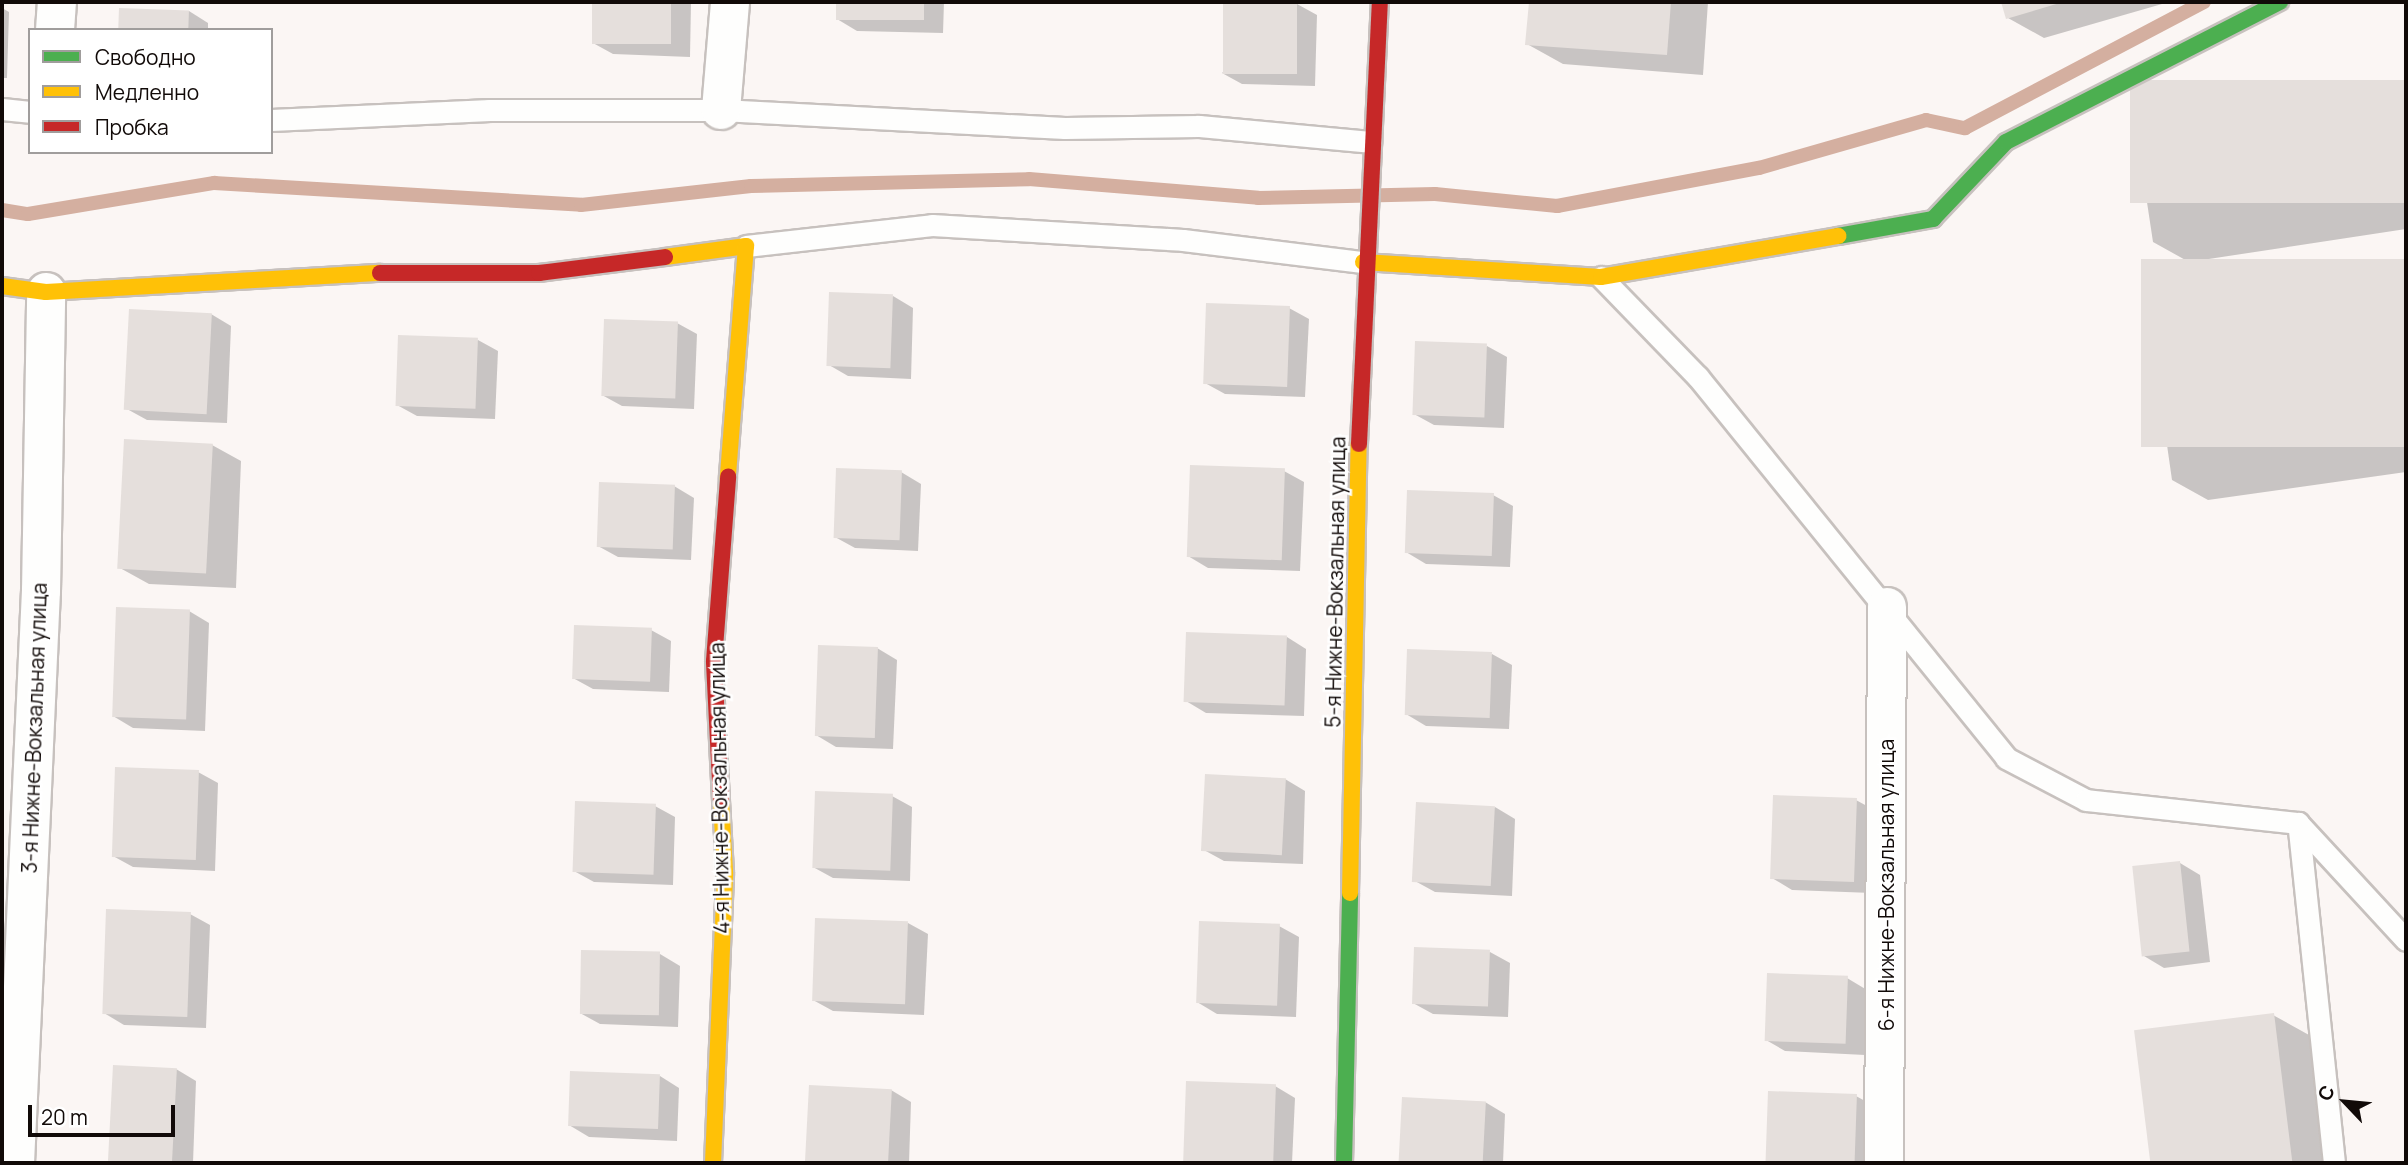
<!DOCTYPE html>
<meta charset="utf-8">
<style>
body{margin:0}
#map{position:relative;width:2408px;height:1165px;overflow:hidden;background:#fbf6f4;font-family:Manrope,sans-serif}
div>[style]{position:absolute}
.shadow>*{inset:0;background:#0003}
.stream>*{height:14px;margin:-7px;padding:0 7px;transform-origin:7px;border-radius:7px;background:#d4afa0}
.building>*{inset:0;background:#e5dfdc;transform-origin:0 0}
.roads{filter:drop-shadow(2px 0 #c7c1be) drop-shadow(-2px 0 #c7c1be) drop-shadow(0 2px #c7c1be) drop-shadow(0 -2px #c7c1be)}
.lane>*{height:21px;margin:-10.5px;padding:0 10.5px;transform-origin:10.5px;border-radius:10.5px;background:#fefefd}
.street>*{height:38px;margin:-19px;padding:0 19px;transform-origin:19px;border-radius:19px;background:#fefefd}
.fast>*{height:16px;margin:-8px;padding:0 8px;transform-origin:8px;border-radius:8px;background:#4caf50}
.slow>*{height:16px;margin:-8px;padding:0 8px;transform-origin:8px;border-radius:8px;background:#ffc107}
.jam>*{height:16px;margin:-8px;padding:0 8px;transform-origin:8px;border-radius:8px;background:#c62828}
span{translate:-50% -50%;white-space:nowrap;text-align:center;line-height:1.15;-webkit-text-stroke:5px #fff;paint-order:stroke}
.street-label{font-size:21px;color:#110a08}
.frame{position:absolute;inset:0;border:4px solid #110a08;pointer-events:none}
.legend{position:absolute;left:28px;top:28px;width:245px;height:126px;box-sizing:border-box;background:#fff;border:2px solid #a09d9c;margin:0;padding:9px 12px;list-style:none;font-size:21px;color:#110a08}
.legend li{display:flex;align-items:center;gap:14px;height:35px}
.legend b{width:35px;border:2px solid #a09d9c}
.north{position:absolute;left:2310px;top:1067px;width:70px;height:70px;-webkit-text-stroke:5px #fff;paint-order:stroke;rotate:296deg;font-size:19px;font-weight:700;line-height:28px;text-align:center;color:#110a08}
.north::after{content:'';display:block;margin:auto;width:24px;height:32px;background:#110a08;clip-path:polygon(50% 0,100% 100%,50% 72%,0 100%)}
.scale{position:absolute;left:28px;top:1105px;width:147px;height:32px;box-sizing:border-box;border:4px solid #110a08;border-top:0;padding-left:9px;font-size:21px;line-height:24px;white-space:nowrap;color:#110a08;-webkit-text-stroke:5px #fff;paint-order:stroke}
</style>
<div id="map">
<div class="shadow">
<i style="clip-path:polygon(594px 2px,691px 2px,690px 57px,613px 54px,593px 43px)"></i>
<i style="clip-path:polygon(838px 2px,944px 2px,943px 33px,857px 31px,837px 19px)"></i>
<i style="clip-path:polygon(1530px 2px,1708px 2px,1703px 75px,1563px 64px,1527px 44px)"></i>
<i style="clip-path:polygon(2003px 2px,2169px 2px,2044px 38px,2008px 18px)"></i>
<i style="clip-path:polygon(1297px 4px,1317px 15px,1315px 86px,1242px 84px,1222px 73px)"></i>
<i style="clip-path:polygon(2px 8px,9px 12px,7px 78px,2px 78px)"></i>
<i style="clip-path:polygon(189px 11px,208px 23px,208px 30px,120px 30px)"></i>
<i style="clip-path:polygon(2406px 81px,2406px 229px,2189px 262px,2153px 242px,2135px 123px)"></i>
<i style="clip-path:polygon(2406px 261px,2406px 472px,2208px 500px,2172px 480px,2146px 298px)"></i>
<i style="clip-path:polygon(893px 296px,913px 308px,911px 379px,848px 376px,829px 365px)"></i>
<i style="clip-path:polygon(1289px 308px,1309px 319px,1305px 397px,1225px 394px,1205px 383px)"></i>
<i style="clip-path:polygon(211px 314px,231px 326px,227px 423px,147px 420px,127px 409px)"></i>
<i style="clip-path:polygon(677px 323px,697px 334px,694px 409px,622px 406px,602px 395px)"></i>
<i style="clip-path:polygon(478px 340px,498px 351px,495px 419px,417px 416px,397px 405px)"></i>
<i style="clip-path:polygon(1487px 346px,1507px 357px,1504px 428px,1434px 425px,1414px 414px)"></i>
<i style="clip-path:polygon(212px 445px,241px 461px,236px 588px,149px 584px,120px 568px)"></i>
<i style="clip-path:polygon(1284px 471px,1304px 482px,1300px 571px,1208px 568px,1188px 556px)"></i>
<i style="clip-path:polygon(901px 472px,921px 484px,918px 551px,855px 548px,835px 537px)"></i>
<i style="clip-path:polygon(674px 486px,694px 498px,691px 560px,618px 557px,598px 546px)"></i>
<i style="clip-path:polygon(1493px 495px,1513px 506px,1510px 567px,1426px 564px,1406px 552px)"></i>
<i style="clip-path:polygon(189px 611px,209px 623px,205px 731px,133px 728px,113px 716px)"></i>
<i style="clip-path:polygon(651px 630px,671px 641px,669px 692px,593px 689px,573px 678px)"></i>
<i style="clip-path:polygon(1287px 637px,1306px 649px,1304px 716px,1206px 713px,1186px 701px)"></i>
<i style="clip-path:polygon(877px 648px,897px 660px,893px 749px,836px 747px,816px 735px)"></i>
<i style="clip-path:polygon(1492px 654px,1512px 665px,1509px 729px,1426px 726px,1406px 714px)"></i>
<i style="clip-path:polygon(198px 772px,218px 783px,215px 871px,133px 867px,113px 856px)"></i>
<i style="clip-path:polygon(1285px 779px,1305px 791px,1303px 864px,1224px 861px,1204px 850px)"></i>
<i style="clip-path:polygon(892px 796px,912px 807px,910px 881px,833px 878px,813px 867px)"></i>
<i style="clip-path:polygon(1856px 800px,1876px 811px,1872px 893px,1792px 890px,1772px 878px)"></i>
<i style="clip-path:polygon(655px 806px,675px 817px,673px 885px,594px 882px,574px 871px)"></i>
<i style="clip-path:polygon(1495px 807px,1515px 819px,1512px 896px,1435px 892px,1415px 881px)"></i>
<i style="clip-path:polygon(2180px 863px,2200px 875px,2210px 962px,2164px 968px,2144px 956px)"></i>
<i style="clip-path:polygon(190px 914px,210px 925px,206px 1028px,124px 1025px,104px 1013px)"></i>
<i style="clip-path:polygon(908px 923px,928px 934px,924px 1015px,833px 1011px,813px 1000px)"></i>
<i style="clip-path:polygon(1279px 926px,1299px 937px,1296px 1017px,1217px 1014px,1197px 1002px)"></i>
<i style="clip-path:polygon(583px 952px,660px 954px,680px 966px,678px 1027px,600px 1024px,580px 1013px)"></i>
<i style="clip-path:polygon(1490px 952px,1510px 963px,1508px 1017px,1433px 1014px,1413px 1003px)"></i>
<i style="clip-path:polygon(1847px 978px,1867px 990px,1865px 1055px,1785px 1051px,1766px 1040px)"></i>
<i style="clip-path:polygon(2273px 1015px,2309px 1035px,2326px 1163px,2152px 1163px,2136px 1032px)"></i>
<i style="clip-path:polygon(176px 1069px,196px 1081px,193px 1163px,110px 1160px)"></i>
<i style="clip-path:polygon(660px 1076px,679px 1088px,677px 1141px,589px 1137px,569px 1125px)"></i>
<i style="clip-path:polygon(1188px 1082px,1275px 1086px,1295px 1098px,1292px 1163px,1184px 1163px)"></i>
<i style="clip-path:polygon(811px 1087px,891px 1090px,911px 1102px,909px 1163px,808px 1163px)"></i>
<i style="clip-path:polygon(1769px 1092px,1856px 1096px,1876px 1107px,1874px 1163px,1767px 1163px)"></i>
<i style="clip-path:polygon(1404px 1099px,1485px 1102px,1505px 1114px,1503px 1163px,1402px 1163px)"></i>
</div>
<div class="stream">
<i style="left:2px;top:210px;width:26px;rotate:9deg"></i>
<i style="left:28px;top:214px;width:189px;rotate:-9.5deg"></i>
<i style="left:214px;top:183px;width:368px;rotate:3.4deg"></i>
<i style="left:581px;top:205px;width:171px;rotate:-6.4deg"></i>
<i style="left:751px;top:186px;width:278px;rotate:-1.4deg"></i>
<i style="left:1029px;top:179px;width:230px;rotate:4.7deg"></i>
<i style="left:1258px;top:198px;width:177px;rotate:-1.3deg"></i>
<i style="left:1435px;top:194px;width:123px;rotate:5.6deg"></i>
<i style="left:1557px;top:206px;width:206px;rotate:-10.7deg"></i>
<i style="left:1759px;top:168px;width:174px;rotate:-16deg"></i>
<i style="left:1926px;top:120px;width:40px;rotate:12deg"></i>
<i style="left:1965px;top:128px;width:270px;rotate:-27.8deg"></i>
</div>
<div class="building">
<i style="left:592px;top:2px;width:79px;height:42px"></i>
<i style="left:836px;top:2px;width:88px;height:18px"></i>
<i style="left:1223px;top:2px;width:74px;height:72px"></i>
<i style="clip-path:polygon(1529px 2px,1671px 2px,1667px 55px,1525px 45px)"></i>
<i style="clip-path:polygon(2001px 2px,2063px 2px,2006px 19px)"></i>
<i style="left:119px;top:8px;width:70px;height:22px;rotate:2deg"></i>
<i style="left:2406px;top:80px;width:123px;height:276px;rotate:90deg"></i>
<i style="left:2406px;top:259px;width:188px;height:265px;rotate:90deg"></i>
<i style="left:829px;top:292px;width:64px;height:74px;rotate:2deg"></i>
<i style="left:1206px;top:303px;width:84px;height:81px;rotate:2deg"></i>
<i style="left:129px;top:309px;width:83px;height:101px;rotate:3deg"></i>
<i style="left:604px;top:319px;width:74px;height:77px;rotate:2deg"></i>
<i style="left:398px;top:335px;width:80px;height:71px;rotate:2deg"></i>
<i style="left:1415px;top:341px;width:72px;height:74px;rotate:2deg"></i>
<i style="left:124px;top:439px;width:89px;height:130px;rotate:3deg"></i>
<i style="left:1190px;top:465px;width:95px;height:92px;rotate:2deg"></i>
<i style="left:836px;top:468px;width:66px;height:70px;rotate:2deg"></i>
<i style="left:599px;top:482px;width:76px;height:65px;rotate:2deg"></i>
<i style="left:1407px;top:490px;width:87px;height:63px;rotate:2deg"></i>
<i style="left:116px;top:607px;width:74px;height:110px;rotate:2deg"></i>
<i style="left:574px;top:625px;width:78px;height:54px;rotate:2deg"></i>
<i style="left:1186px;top:632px;width:101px;height:70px;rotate:2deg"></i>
<i style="left:818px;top:645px;width:60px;height:91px;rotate:2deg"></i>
<i style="left:1407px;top:649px;width:85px;height:66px;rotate:2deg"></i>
<i style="left:115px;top:767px;width:84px;height:90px;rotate:2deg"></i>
<i style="left:1205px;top:774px;width:81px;height:77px;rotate:3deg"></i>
<i style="left:815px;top:791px;width:78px;height:77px;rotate:2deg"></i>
<i style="left:1773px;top:795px;width:84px;height:84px;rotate:2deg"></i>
<i style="left:575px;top:801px;width:81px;height:71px;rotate:2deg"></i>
<i style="left:1416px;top:802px;width:79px;height:80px;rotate:3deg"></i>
<i style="left:2180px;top:861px;width:91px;height:48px;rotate:84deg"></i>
<i style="left:106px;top:909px;width:85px;height:105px;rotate:2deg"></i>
<i style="left:815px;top:918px;width:93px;height:83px;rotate:2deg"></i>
<i style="left:1199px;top:921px;width:81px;height:82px;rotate:2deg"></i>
<i style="left:1414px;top:947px;width:76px;height:57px;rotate:2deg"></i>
<i style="left:581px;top:950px;width:79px;height:64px;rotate:1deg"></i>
<i style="left:1767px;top:973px;width:81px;height:68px;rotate:2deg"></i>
<i style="left:2274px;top:1013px;width:151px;height:141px;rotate:83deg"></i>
<i style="left:113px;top:1065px;width:64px;height:96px;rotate:3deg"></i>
<i style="left:570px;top:1071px;width:90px;height:55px;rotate:2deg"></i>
<i style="left:1186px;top:1081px;width:90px;height:82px;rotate:2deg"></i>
<i style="left:809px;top:1085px;width:83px;height:78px;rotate:3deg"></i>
<i style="left:1768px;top:1091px;width:89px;height:72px;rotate:2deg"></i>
<i style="left:1402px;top:1097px;width:84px;height:66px;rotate:3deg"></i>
</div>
<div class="roads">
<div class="lane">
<i style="left:2px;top:109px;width:28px;rotate:6deg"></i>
<i style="left:271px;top:120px;width:219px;rotate:-2.6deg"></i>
<i style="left:490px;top:110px;width:231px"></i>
<i style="left:721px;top:110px;width:344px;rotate:3deg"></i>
<i style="left:1065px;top:128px;width:134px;rotate:-0.9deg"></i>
<i style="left:1199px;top:126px;width:172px;rotate:5.3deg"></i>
<i style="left:746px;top:246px;width:187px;rotate:-6.4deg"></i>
<i style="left:932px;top:225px;width:251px;rotate:3.4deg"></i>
<i style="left:1183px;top:240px;width:181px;rotate:7deg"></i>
<i style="left:1601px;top:277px;width:139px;rotate:45.9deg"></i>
<i style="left:1698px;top:377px;width:490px;rotate:51deg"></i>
<i style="left:2006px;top:758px;width:90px;rotate:27.7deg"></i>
<i style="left:2086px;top:800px;width:213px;rotate:6.2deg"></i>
<i style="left:2334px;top:1163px;width:342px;rotate:-96deg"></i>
<i style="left:2298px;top:823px;width:159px;rotate:47.3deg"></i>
</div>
<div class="street">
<i style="left:55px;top:30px;width:28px;rotate:-86deg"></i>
<i style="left:721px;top:110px;width:108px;rotate:-85.2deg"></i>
<i style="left:15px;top:1163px;width:573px;rotate:-87.4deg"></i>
<i style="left:41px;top:591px;width:299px;rotate:-89deg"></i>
<i style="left:1884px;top:1163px;width:556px;rotate:-89.69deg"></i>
</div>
<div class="fast">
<i style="left:1838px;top:236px;width:97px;rotate:-10.1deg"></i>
<i style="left:1933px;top:219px;width:106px;rotate:-46.5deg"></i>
<i style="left:2006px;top:142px;width:308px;rotate:-27.1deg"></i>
<i style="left:1344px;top:1163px;width:270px;rotate:-88.7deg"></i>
</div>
<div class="slow">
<i style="left:665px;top:257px;width:82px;rotate:-7.7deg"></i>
<i style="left:746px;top:246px;width:232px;rotate:94.5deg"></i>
<i style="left:1363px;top:262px;width:238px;rotate:3.6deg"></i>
<i style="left:1601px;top:277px;width:241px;rotate:-9.8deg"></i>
<i style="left:2px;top:286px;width:44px;rotate:7.8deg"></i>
<i style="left:46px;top:292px;width:335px;rotate:-3.3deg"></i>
<i style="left:1350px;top:893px;width:449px;rotate:-88.9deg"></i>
<i style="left:713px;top:1163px;width:291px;rotate:-87.6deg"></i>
<i style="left:725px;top:872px;width:71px;rotate:-93.2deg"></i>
</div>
<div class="jam">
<i style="left:380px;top:273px;width:159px"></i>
<i style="left:539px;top:273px;width:127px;rotate:-7.2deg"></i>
<i style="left:1359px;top:444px;width:442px;rotate:-87.3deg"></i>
<i style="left:721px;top:801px;width:140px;rotate:-92.9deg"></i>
<i style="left:714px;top:661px;width:185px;rotate:-85.6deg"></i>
</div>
</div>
<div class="street-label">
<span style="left:1335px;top:582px;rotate:-89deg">5-я Нижне-Вокзальная улица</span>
<span style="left:34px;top:728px;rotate:-88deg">3-я Нижне-Вокзальная улица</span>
<span style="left:719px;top:788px;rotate:-91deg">4-я Нижне-Вокзальная улица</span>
<span style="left:1886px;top:885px;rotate:-90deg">6-я Нижне-Вокзальная улица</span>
</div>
<div class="frame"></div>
<ul class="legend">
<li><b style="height:9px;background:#4caf50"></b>Свободно</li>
<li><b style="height:9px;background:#ffc107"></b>Медленно</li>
<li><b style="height:9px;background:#c62828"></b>Пробка</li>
</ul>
<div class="north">С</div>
<div class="scale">20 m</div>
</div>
